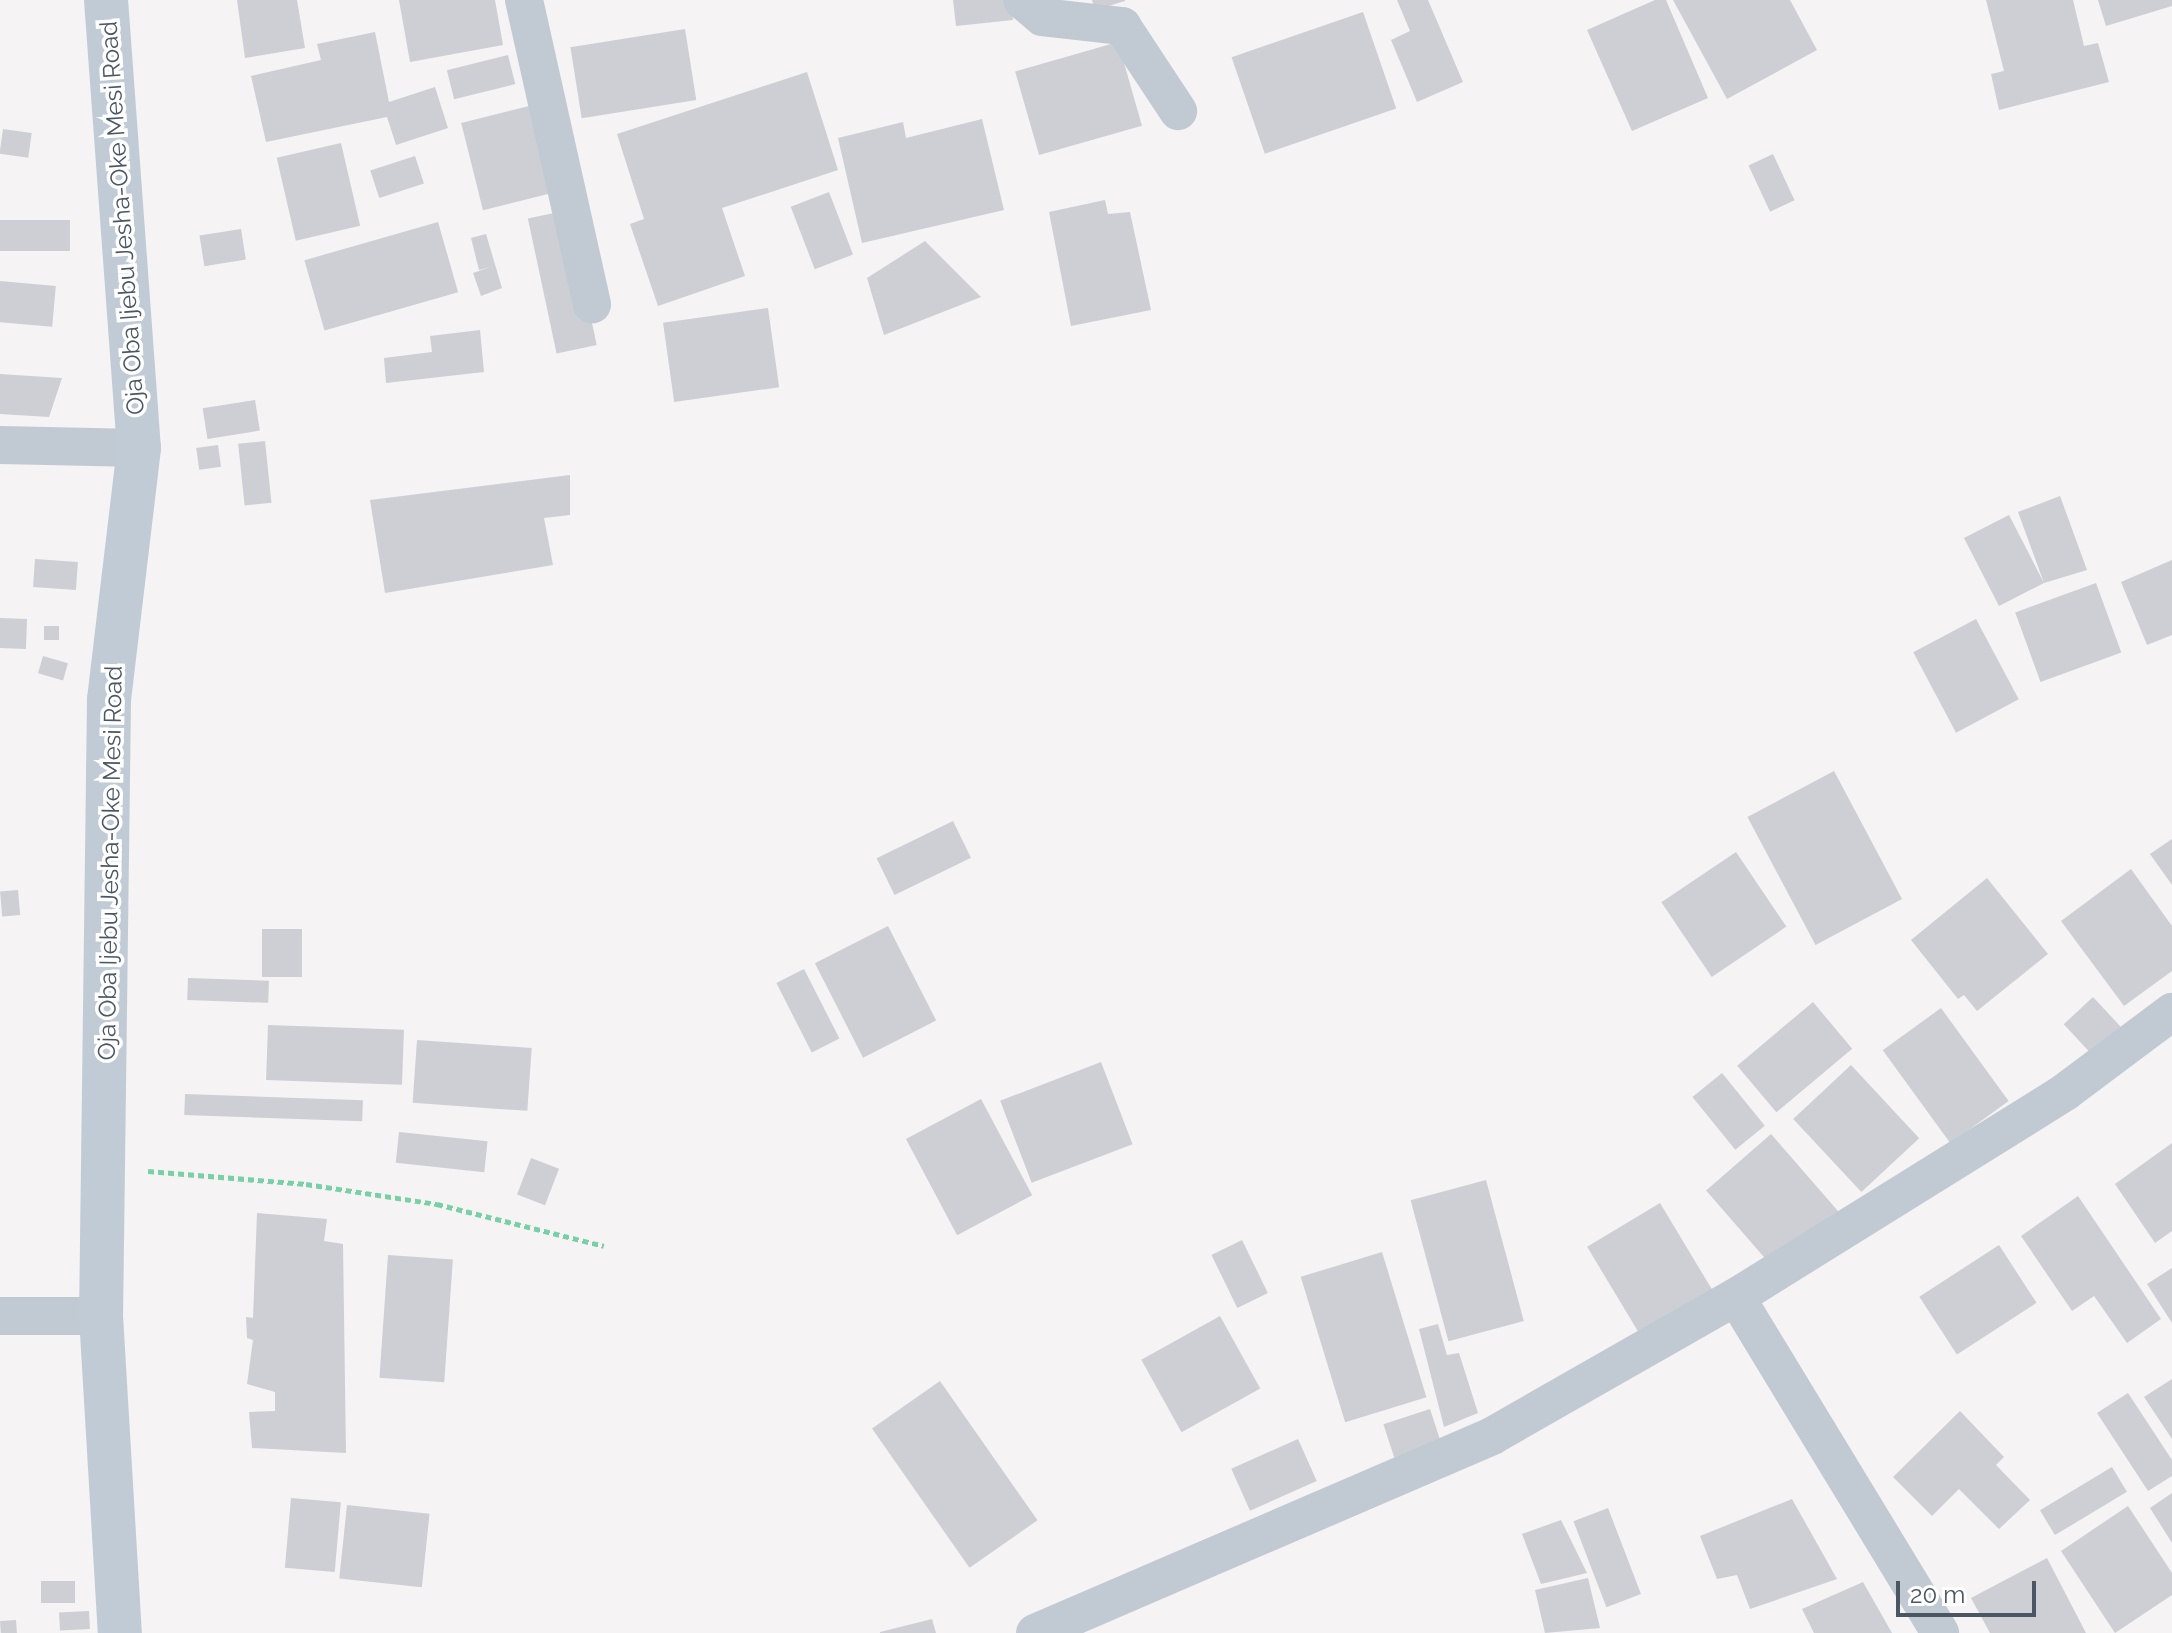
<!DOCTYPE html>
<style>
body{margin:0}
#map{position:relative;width:2172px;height:1633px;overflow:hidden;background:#f5f3f3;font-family:Raleway,sans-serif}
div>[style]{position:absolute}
.building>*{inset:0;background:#cdcfd5;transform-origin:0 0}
.path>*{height:5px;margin-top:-2.5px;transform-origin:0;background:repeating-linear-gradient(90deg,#7ad0a6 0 6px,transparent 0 10px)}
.minor>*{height:38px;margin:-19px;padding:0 19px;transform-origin:19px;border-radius:19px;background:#c1cad2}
.secondary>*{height:44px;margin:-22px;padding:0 22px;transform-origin:22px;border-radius:22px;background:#c1cbd6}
span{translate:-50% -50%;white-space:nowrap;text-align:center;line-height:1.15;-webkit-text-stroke:7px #fff;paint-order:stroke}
.street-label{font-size:24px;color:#4a5661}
.scale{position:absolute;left:1896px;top:1581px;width:140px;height:36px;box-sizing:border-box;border:4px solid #4a5661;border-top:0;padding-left:10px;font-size:24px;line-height:28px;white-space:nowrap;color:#4a5661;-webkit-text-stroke:6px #fff;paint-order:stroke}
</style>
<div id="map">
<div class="building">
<i style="clip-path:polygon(237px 0,297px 0,305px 48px,245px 58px)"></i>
<i style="clip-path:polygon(399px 0,495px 0,503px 45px,410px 62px)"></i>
<i style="clip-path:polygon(953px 0,1011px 0,1013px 20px,956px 26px)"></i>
<i style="clip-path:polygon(1092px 0,1125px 0,1125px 1px,1095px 10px)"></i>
<i style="clip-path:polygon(1397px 0,1428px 0,1463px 82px,1417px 102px,1391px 40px,1410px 31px)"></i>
<i style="clip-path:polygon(1655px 0,1666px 0,1708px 98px,1632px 131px,1587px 30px)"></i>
<i style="clip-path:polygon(1673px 0,1790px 0,1817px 50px,1727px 99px)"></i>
<i style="clip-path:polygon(1986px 0,2073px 0,2084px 46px,2098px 43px,2109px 82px,1999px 110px,1991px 74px,2004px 71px)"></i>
<i style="clip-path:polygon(2098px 0,2172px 0,2172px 6px,2106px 26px)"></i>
<i style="left:1363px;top:12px;width:102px;height:139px;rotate:71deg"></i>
<i style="left:685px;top:29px;width:72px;height:116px;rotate:81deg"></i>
<i style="clip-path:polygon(375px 32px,389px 102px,435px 87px,448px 128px,396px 145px,387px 117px,266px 142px,251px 76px,321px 60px,317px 44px)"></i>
<i style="left:1118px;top:42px;width:87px;height:107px;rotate:74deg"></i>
<i style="left:508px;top:55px;width:30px;height:63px;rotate:76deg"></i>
<i style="clip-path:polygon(807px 72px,838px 170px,722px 208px,745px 276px,658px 306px,630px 224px,644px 219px,617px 134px)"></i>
<i style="left:533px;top:105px;width:90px;height:74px;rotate:76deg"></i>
<i style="clip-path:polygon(982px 119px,1004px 210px,862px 243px,838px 138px,903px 122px,906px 138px)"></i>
<i style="left:3px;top:129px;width:29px;height:25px;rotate:8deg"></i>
<i style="left:341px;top:143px;width:85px;height:66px;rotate:77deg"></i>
<i style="left:1773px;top:154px;width:51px;height:27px;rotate:65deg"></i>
<i style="left:415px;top:156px;width:29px;height:47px;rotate:72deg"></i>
<i style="left:829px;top:192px;width:67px;height:41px;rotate:69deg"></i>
<i style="clip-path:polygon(1105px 200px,1108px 214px,1130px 212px,1151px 310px,1071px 326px,1049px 212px)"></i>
<i style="left:568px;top:210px;width:138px;height:41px;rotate:78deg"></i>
<i style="left:0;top:220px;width:70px;height:31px"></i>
<i style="left:438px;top:222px;width:73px;height:139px;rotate:74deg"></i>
<i style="left:241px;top:229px;width:31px;height:42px;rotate:81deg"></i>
<i style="clip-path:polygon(486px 234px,502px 288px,481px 296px,473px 273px,490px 267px,479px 270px,471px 238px)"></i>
<i style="clip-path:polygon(925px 241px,981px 297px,884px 335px,867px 278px)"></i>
<i style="left:0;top:281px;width:56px;height:41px;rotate:5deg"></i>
<i style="left:768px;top:308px;width:80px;height:106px;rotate:82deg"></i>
<i style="clip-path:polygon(480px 330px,484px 372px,386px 383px,384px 358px,432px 352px,430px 336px)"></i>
<i style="clip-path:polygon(0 374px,62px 378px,49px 417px,0 414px)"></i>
<i style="left:255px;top:400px;width:31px;height:53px;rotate:81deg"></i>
<i style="left:265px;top:441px;width:62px;height:27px;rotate:84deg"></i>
<i style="left:218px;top:445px;width:22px;height:22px;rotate:82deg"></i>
<i style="clip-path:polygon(570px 475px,570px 515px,544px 518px,553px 565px,385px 593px,370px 500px)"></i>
<i style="clip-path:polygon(2060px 496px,2087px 570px,2044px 583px,1999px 606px,1964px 538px,2009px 515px,2044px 583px,2018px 512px)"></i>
<i style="left:35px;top:559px;width:43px;height:28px;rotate:4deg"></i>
<i style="clip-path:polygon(2172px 560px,2172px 635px,2147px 645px,2121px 582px)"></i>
<i style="left:2096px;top:583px;width:74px;height:86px;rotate:70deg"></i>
<i style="left:0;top:618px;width:27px;height:30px;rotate:2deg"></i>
<i style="left:1976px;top:619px;width:91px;height:71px;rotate:62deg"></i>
<i style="left:44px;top:626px;width:15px;height:14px"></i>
<i style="left:43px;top:656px;width:26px;height:18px;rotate:16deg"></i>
<i style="left:1834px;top:771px;width:145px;height:98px;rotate:62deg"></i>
<i style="left:953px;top:821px;width:41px;height:85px;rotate:64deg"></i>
<i style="clip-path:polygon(2172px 839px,2172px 885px,2150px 854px)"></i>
<i style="left:1736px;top:852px;width:90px;height:90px;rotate:56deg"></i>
<i style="clip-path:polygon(2131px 869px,2172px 926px,2172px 971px,2124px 1006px,2061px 921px)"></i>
<i style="clip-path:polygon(1987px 878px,2048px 954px,1977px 1011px,1964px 995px,1958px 999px,1911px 940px)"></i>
<i style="left:18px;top:890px;width:25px;height:18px;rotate:85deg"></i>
<i style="left:888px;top:926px;width:106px;height:82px;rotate:63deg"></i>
<i style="left:262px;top:929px;width:40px;height:48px"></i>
<i style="left:804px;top:969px;width:78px;height:31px;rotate:63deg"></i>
<i style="left:188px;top:978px;width:81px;height:22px;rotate:2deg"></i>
<i style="left:2093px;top:997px;width:44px;height:40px;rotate:47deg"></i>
<i style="left:1813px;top:1002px;width:61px;height:99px;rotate:50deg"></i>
<i style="left:1941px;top:1008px;width:115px;height:72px;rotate:54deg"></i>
<i style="left:268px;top:1025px;width:136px;height:55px;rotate:2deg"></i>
<i style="left:417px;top:1040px;width:115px;height:63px;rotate:4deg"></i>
<i style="left:1101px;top:1062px;width:88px;height:108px;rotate:69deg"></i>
<i style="left:1851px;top:1065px;width:100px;height:79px;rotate:47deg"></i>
<i style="left:1722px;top:1073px;width:68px;height:38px;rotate:51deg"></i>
<i style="left:185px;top:1094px;width:178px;height:21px;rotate:2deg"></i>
<i style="left:981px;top:1099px;width:109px;height:85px;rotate:62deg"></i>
<i style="left:399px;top:1132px;width:89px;height:31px;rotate:6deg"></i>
<i style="left:1771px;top:1134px;width:104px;height:86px;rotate:49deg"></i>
<i style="clip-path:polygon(2172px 1143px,2172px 1231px,2155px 1243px,2115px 1184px)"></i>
<i style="left:531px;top:1158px;width:30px;height:39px;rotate:21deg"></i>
<i style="left:1486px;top:1180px;width:146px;height:78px;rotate:75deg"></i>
<i style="clip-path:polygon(2078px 1196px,2161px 1319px,2127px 1343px,2094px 1296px,2072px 1311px,2021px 1236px)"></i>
<i style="left:1660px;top:1203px;width:101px;height:85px;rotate:59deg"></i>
<i style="clip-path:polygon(257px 1213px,327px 1219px,324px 1241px,343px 1244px,346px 1453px,252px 1448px,249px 1412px,275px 1411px,275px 1392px,247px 1384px,253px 1340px,247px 1338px,246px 1317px,253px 1318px)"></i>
<i style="left:1242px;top:1240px;width:59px;height:34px;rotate:64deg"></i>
<i style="left:1999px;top:1245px;width:69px;height:95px;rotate:57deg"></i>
<i style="left:1382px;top:1252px;width:152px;height:85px;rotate:73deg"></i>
<i style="left:388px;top:1255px;width:65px;height:123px;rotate:4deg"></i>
<i style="clip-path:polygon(2172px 1268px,2172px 1323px,2147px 1284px)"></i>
<i style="left:1220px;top:1316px;width:83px;height:90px;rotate:61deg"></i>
<i style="clip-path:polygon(1438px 1324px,1447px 1355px,1459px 1353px,1478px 1413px,1444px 1427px,1419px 1329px)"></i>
<i style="clip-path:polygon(2172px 1379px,2172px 1439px,2144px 1397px)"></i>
<i style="left:940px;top:1381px;width:170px;height:83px;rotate:55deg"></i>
<i style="clip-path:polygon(2128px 1393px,2172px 1460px,2172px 1476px,2148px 1491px,2097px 1413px)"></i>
<i style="left:1430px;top:1409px;width:35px;height:49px;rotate:72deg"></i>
<i style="clip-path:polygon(1960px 1411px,2004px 1457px,1996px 1465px,2030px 1500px,1999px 1529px,1959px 1489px,1932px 1516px,1893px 1477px)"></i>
<i style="left:1298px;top:1439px;width:46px;height:73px;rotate:66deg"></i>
<i style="left:2112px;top:1467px;width:29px;height:84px;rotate:59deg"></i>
<i style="clip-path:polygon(2172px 1493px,2172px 1543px,2150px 1508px)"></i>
<i style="left:291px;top:1498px;width:50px;height:70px;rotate:5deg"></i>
<i style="clip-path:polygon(1792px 1499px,1837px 1579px,1750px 1609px,1737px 1575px,1717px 1579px,1700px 1536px)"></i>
<i style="left:347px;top:1505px;width:83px;height:74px;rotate:6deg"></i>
<i style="clip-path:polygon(2128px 1506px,2172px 1573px,2172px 1595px,2115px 1633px,2061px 1551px)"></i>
<i style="left:1608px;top:1508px;width:92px;height:37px;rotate:69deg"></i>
<i style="clip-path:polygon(1561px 1520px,1587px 1573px,1541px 1584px,1522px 1534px)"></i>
<i style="clip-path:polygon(2047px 1558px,2086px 1633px,1990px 1633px,1971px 1598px)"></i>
<i style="clip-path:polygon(1588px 1578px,1600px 1628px,1545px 1633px,1535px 1590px)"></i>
<i style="left:41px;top:1581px;width:34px;height:22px"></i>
<i style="clip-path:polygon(1863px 1582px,1892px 1633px,1814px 1633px,1802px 1609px)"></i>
<i style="left:89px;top:1611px;width:18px;height:30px;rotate:87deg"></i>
<i style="clip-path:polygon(932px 1619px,936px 1633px,880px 1633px,880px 1632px)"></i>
<i style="left:16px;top:1620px;width:13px;height:16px;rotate:86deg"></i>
</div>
<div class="path">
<i style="left:148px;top:1171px;width:159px;rotate:4.7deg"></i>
<i style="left:306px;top:1184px;width:133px;rotate:8.7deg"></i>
<i style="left:437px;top:1204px;width:172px;rotate:14.1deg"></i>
</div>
<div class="minor">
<i style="left:524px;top:0;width:312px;rotate:77.4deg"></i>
<i style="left:1022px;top:0;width:26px;rotate:40deg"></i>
<i style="left:1042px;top:17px;width:81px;rotate:6.4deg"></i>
<i style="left:1122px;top:26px;width:102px;rotate:56.6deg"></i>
<i style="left:0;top:445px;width:139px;rotate:1.2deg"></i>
<i style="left:1736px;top:1297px;width:393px;rotate:58.7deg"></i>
<i style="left:0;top:1316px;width:101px"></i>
<i style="left:1035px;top:1633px;width:498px;rotate:-23.3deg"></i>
<i style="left:1492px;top:1436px;width:281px;rotate:-29.7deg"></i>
<i style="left:1736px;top:1297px;width:388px;rotate:-31.9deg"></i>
<i style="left:2065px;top:1092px;width:134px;rotate:-36.8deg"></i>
</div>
<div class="secondary">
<i style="left:106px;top:0;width:449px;rotate:85.8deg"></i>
<i style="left:139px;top:448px;width:254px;rotate:96.8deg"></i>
<i style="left:109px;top:700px;width:616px;rotate:90.74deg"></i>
<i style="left:101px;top:1316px;width:318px;rotate:86.6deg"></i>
</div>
<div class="street-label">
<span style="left:122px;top:218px;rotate:-94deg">Oja Oba Ijebu Jesha-Oke Mesi Road</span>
<span style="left:110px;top:863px;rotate:-89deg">Oja Oba Ijebu Jesha-Oke Mesi Road</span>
</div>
<div class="scale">20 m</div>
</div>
